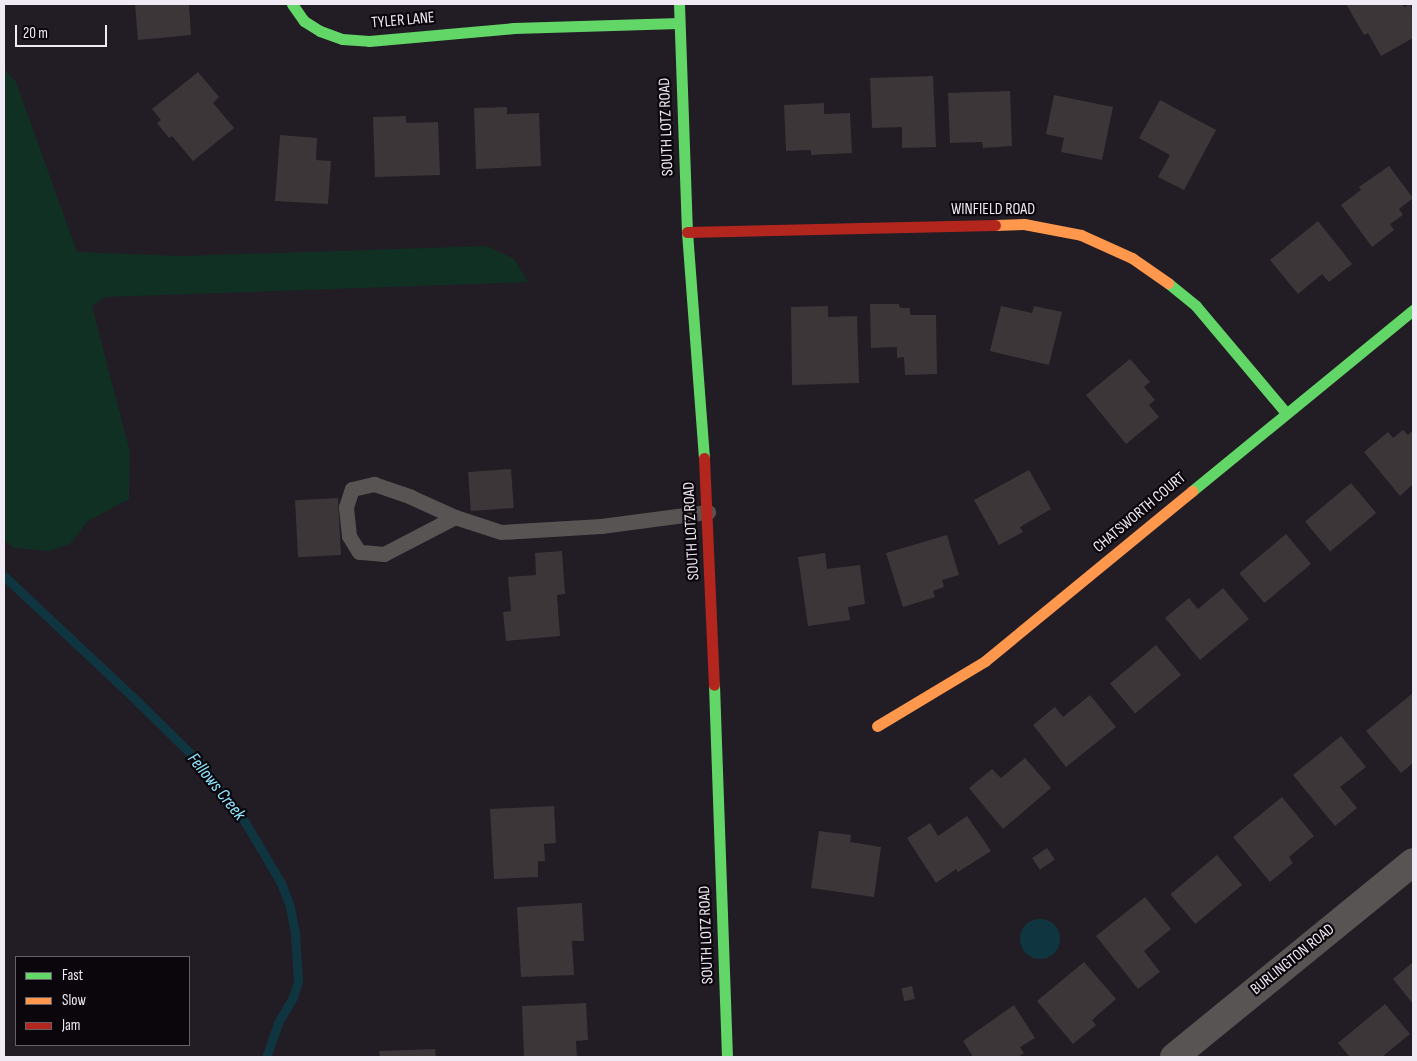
<!DOCTYPE html>
<style>
body{margin:0}
#map{position:relative;width:1417px;height:1061px;overflow:hidden;background:#221c24;font-family:"Sofia Sans Condensed",sans-serif}
div>[style]{position:absolute}
.green>*{inset:0;background:#103024}
.water>*{inset:0;background:#0f3640}
.round{border-radius:50%}
.stream>*{height:9px;margin:-4.5px;padding:0 4.5px;transform-origin:4.5px;border-radius:4.5px;background:#0f3640}
.building>*{inset:0;background:#3c3639;transform-origin:0 0}
.lane>*{height:15px;margin:-7.5px;padding:0 7.5px;transform-origin:7.5px;border-radius:7.5px;background:#575453}
.street>*{height:28px;margin:-14px;padding:0 14px;transform-origin:14px;border-radius:14px;background:#575453}
.fast>*{height:11px;margin:-5.5px;padding:0 5.5px;transform-origin:5.5px;border-radius:5.5px;background:#63d668}
.slow>*{height:11px;margin:-5.5px;padding:0 5.5px;transform-origin:5.5px;border-radius:5.5px;background:#ff974d}
.jam>*{height:11px;margin:-5.5px;padding:0 5.5px;transform-origin:5.5px;border-radius:5.5px;background:#b3261e}
span{translate:-50% -50%;white-space:nowrap;text-align:center;line-height:1.15;-webkit-text-stroke:4.5px #0a060c;paint-order:stroke}
.street-label{font-size:16px;color:#f0eaf4}
.water-label{font-size:18px;color:#90e7ff;font-style:italic}
.frame{position:absolute;inset:0;border:5px solid #f0eaf4;pointer-events:none}
.legend{position:absolute;left:15px;top:956px;width:175px;height:90px;box-sizing:border-box;background:#0a060c;border:1px solid #666169;margin:0;padding:6px 9px;list-style:none;font-size:15px;color:#f0eaf4}
.legend li{display:flex;align-items:center;gap:10px;height:25px}
.legend b{width:25px;border:1px solid #666169}
.scale{position:absolute;left:15px;top:25px;width:92px;height:22px;box-sizing:border-box;border:2px solid #f0eaf4;border-top:0;padding-left:6px;font-size:15px;line-height:18px;white-space:nowrap;color:#f0eaf4;-webkit-text-stroke:4px #0a060c;paint-order:stroke}
</style>
<div id="map">
<div class="green">
<i style="clip-path:polygon(4px 69px,16px 82px,77px 252px,182px 256px,487px 246px,514px 259px,528px 282px,105px 297px,92px 306px,130px 452px,129px 499px,88px 521px,70px 544px,49px 551px,14px 548px,4px 540px)"></i>
</div>
<div class="water">
<i class="round" style="left:1020px;top:919px;width:40px;height:40px"></i>
</div>
<div class="stream">
<i style="left:4px;top:576px;width:183px;rotate:43.2deg"></i>
<i style="left:137px;top:701px;width:88px;rotate:44.5deg"></i>
<i style="left:200px;top:763px;width:74px;rotate:52.7deg"></i>
<i style="left:245px;top:822px;width:71px;rotate:59.5deg"></i>
<i style="left:281px;top:883px;width:26px;rotate:69deg"></i>
<i style="left:290px;top:907px;width:25px;rotate:79deg"></i>
<i style="left:295px;top:932px;width:49px;rotate:86.5deg"></i>
<i style="left:298px;top:981px;width:17px;rotate:107deg"></i>
<i style="left:293px;top:997px;width:30px;rotate:120deg"></i>
<i style="left:278px;top:1023px;width:36px;rotate:109deg"></i>
</div>
<div class="building">
<i style="clip-path:polygon(135px 4px,189px 4px,191px 35px,138px 40px)"></i>
<i style="clip-path:polygon(1346px 4px,1402px 4px,1404px 7px,1410px 4px,1413px 11px,1413px 38px,1381px 56px,1368px 33px,1364px 35px)"></i>
<i style="clip-path:polygon(198px 72px,219px 97px,213px 103px,234px 128px,193px 161px,172px 136px,169px 138px,157px 123px,161px 120px,152px 109px)"></i>
<i style="clip-path:polygon(933px 76px,936px 147px,902px 148px,902px 127px,872px 128px,870px 78px)"></i>
<i style="clip-path:polygon(1010px 91px,1012px 146px,983px 148px,982px 142px,950px 143px,948px 93px)"></i>
<i style="clip-path:polygon(1054px 95px,1113px 107px,1102px 160px,1061px 152px,1064px 138px,1046px 134px)"></i>
<i style="clip-path:polygon(1160px 100px,1216px 130px,1184px 190px,1158px 177px,1170px 155px,1139px 138px)"></i>
<i style="clip-path:polygon(824px 103px,824px 114px,850px 113px,852px 153px,811px 155px,811px 150px,786px 151px,784px 105px)"></i>
<i style="clip-path:polygon(507px 107px,507px 114px,539px 113px,541px 166px,476px 169px,474px 108px)"></i>
<i style="clip-path:polygon(406px 116px,406px 123px,438px 122px,440px 175px,375px 177px,373px 117px)"></i>
<i style="clip-path:polygon(280px 135px,317px 138px,316px 160px,331px 161px,328px 204px,275px 201px)"></i>
<i style="clip-path:polygon(1389px 166px,1413px 198px,1399px 209px,1403px 215px,1390px 224px,1394px 230px,1372px 247px,1341px 205px,1361px 190px,1359px 187px)"></i>
<i style="clip-path:polygon(1318px 221px,1352px 264px,1329px 282px,1322px 274px,1298px 294px,1270px 260px)"></i>
<i style="clip-path:polygon(870px 304px,899px 304px,900px 308px,910px 308px,910px 315px,936px 315px,937px 374px,905px 375px,904px 357px,897px 358px,897px 347px,871px 348px)"></i>
<i style="clip-path:polygon(828px 306px,828px 317px,857px 316px,859px 383px,792px 385px,791px 307px)"></i>
<i style="clip-path:polygon(1001px 306px,1032px 313px,1034px 306px,1062px 312px,1049px 365px,990px 351px)"></i>
<i style="clip-path:polygon(1130px 359px,1150px 382px,1144px 387px,1155px 400px,1149px 405px,1159px 417px,1126px 444px,1086px 395px)"></i>
<i style="clip-path:polygon(1403px 430px,1408px 435px,1413px 430px,1413px 484px,1400px 496px,1364px 452px,1388px 432px,1393px 438px)"></i>
<i style="left:511px;top:469px;width:39px;height:43px;rotate:86deg"></i>
<i style="clip-path:polygon(1029px 470px,1051px 509px,1020px 527px,1023px 532px,999px 545px,974px 500px)"></i>
<i style="left:1351px;top:483px;width:39px;height:60px;rotate:50deg"></i>
<i style="left:338px;top:498px;width:57px;height:43px;rotate:87deg"></i>
<i style="left:1286px;top:534px;width:39px;height:61px;rotate:50deg"></i>
<i style="clip-path:polygon(947px 535px,959px 575px,942px 580px,944px 587px,933px 591px,935px 597px,903px 607px,886px 553px)"></i>
<i style="clip-path:polygon(562px 551px,565px 594px,557px 595px,560px 636px,506px 641px,503px 612px,511px 611px,508px 577px,536px 575px,535px 553px)"></i>
<i style="clip-path:polygon(825px 553px,827px 569px,860px 565px,865px 604px,848px 607px,850px 620px,808px 626px,798px 557px)"></i>
<i style="clip-path:polygon(1223px 588px,1249px 619px,1200px 660px,1165px 618px,1189px 598px,1198px 609px)"></i>
<i style="left:1156px;top:645px;width:39px;height:60px;rotate:50deg"></i>
<i style="clip-path:polygon(1413px 693px,1413px 763px,1401px 773px,1366px 731px)"></i>
<i style="clip-path:polygon(1090px 695px,1116px 727px,1066px 767px,1033px 725px,1055px 707px,1063px 717px)"></i>
<i style="clip-path:polygon(1341px 736px,1366px 767px,1340px 787px,1357px 808px,1335px 826px,1293px 775px)"></i>
<i style="clip-path:polygon(1025px 758px,1051px 788px,1003px 829px,969px 788px,992px 769px,1001px 778px)"></i>
<i style="clip-path:polygon(1282px 797px,1314px 836px,1289px 857px,1293px 863px,1270px 882px,1233px 837px)"></i>
<i style="clip-path:polygon(554px 806px,556px 843px,544px 844px,545px 861px,538px 861px,538px 877px,494px 879px,490px 809px)"></i>
<i style="clip-path:polygon(967px 816px,991px 851px,958px 872px,956px 869px,936px 883px,907px 838px,930px 823px,938px 836px)"></i>
<i style="clip-path:polygon(819px 831px,851px 835px,850px 842px,881px 847px,874px 897px,811px 888px)"></i>
<i style="left:1047px;top:848px;width:14px;height:18px;rotate:56deg"></i>
<i style="left:1217px;top:855px;width:39px;height:61px;rotate:50deg"></i>
<i style="clip-path:polygon(1145px 897px,1171px 929px,1144px 951px,1160px 972px,1138px 989px,1096px 936px)"></i>
<i style="clip-path:polygon(582px 903px,584px 941px,572px 941px,574px 975px,521px 977px,517px 907px)"></i>
<i style="clip-path:polygon(1084px 962px,1116px 999px,1092px 1020px,1096px 1025px,1073px 1044px,1037px 1001px)"></i>
<i style="clip-path:polygon(1413px 962px,1413px 1004px,1393px 979px)"></i>
<i style="left:912px;top:986px;width:13px;height:11px;rotate:77deg"></i>
<i style="clip-path:polygon(586px 1003px,588px 1040px,576px 1041px,577px 1057px,524px 1057px,522px 1006px)"></i>
<i style="clip-path:polygon(1385px 1004px,1410px 1034px,1382px 1057px,1350px 1057px,1338px 1043px)"></i>
<i style="clip-path:polygon(1014px 1005px,1035px 1038px,1020px 1047px,1024px 1053px,1018px 1057px,973px 1057px,963px 1041px)"></i>
<i style="clip-path:polygon(435px 1049px,436px 1057px,380px 1057px,379px 1051px)"></i>
</div>
<div class="lane">
<i style="left:455px;top:517px;width:80px;rotate:152.5deg"></i>
<i style="left:384px;top:554px;width:25px;rotate:-175deg"></i>
<i style="left:359px;top:552px;width:19px;rotate:-122deg"></i>
<i style="left:349px;top:536px;width:29px;rotate:-96deg"></i>
<i style="left:346px;top:507px;width:19px;rotate:-72deg"></i>
<i style="left:352px;top:489px;width:23px;rotate:-13deg"></i>
<i style="left:374px;top:484px;width:39px;rotate:19deg"></i>
<i style="left:411px;top:497px;width:48px;rotate:24.4deg"></i>
<i style="left:455px;top:517px;width:48px;rotate:18.1deg"></i>
<i style="left:501px;top:532px;width:100px;rotate:-3.4deg"></i>
<i style="left:601px;top:526px;width:108px;rotate:-7.5deg"></i>
</div>
<div class="street">
<i style="left:1174px;top:1057px;width:308px;rotate:-39.2deg"></i>
</div>
<div class="fast">
<i style="left:292px;top:4px;width:21px;rotate:55deg"></i>
<i style="left:304px;top:21px;width:19px;rotate:32deg"></i>
<i style="left:320px;top:31px;width:23px;rotate:20deg"></i>
<i style="left:342px;top:39px;width:27px;rotate:4deg"></i>
<i style="left:369px;top:41px;width:146px;rotate:-5.1deg"></i>
<i style="left:514px;top:28px;width:165px;rotate:-1.7deg"></i>
<i style="left:679px;top:4px;width:228px;rotate:88deg"></i>
<i style="left:687px;top:232px;width:227px;rotate:85.7deg"></i>
<i style="left:1168px;top:283px;width:36px;rotate:39deg"></i>
<i style="left:1196px;top:306px;width:140px;rotate:49.9deg"></i>
<i style="left:1192px;top:491px;width:286px;rotate:-39.3deg"></i>
<i style="left:714px;top:685px;width:372px;rotate:88deg"></i>
</div>
<div class="slow">
<i style="left:995px;top:225px;width:29px;rotate:-2deg"></i>
<i style="left:1024px;top:224px;width:58px;rotate:10.9deg"></i>
<i style="left:1081px;top:235px;width:56px;rotate:24.3deg"></i>
<i style="left:1132px;top:258px;width:44px;rotate:34.8deg"></i>
<i style="left:877px;top:726px;width:126px;rotate:-31deg"></i>
<i style="left:985px;top:661px;width:268px;rotate:-39.4deg"></i>
</div>
<div class="jam">
<i style="left:687px;top:232px;width:308px;rotate:-1.3deg"></i>
<i style="left:704px;top:458px;width:227px;rotate:87.5deg"></i>
</div>
<div class="street-label">
<span style="left:403px;top:21px;rotate:-5deg">TYLER LANE</span>
<span style="left:667px;top:127px;rotate:-92deg">SOUTH LOTZ ROAD</span>
<span style="left:993px;top:210px">WINFIELD ROAD</span>
<span style="left:1140px;top:513px;rotate:-40deg">CHATSWORTH COURT</span>
<span style="left:692px;top:531px;rotate:-93deg">SOUTH LOTZ ROAD</span>
<span style="left:707px;top:935px;rotate:-92deg">SOUTH LOTZ ROAD</span>
<span style="left:1293px;top:960px;rotate:-39deg">BURLINGTON ROAD</span>
</div>
<div class="water-label">
<span style="left:216px;top:787px;rotate:51deg">Fellows Creek</span>
</div>
<div class="frame"></div>
<ul class="legend">
<li><b style="height:6px;background:#63d668"></b>Fast</li>
<li><b style="height:6px;background:#ff974d"></b>Slow</li>
<li><b style="height:6px;background:#b3261e"></b>Jam</li>
</ul>
<div class="scale">20 m</div>
</div>
